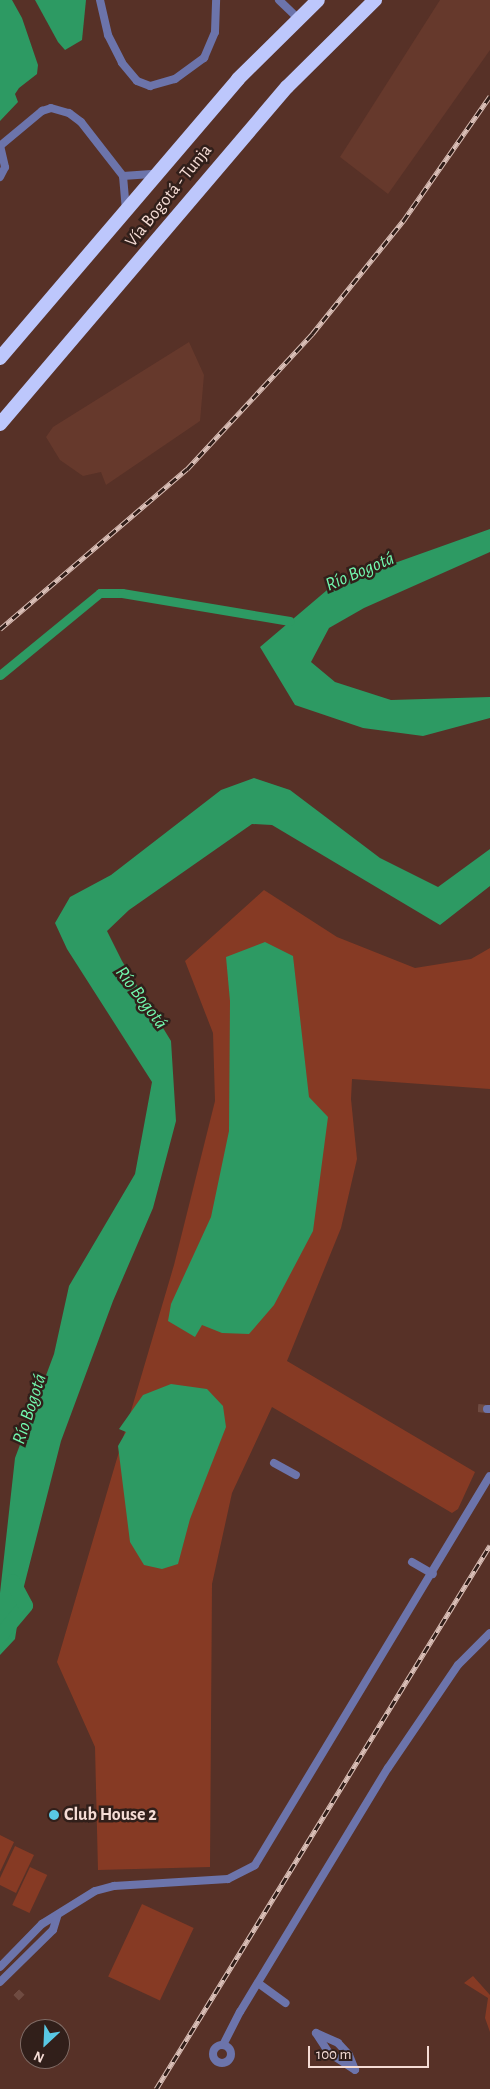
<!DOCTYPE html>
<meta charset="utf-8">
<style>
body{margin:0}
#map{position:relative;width:490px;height:2089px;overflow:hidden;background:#573127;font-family:"Alegreya Sans",sans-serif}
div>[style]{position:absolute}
.built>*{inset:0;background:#66392c}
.green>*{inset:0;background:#863a24;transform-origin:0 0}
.water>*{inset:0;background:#2d9a63}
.canal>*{height:9px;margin:-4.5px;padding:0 4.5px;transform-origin:4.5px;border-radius:4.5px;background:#2d9a63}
.river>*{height:15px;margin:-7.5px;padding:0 7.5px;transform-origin:7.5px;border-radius:7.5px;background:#2d9a63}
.street-tunnel>*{height:8px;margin-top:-4px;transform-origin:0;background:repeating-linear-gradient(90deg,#6f4b41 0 8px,transparent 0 12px)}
.street>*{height:8px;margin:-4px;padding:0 4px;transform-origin:4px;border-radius:4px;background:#6c74ab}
.street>.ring{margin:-4px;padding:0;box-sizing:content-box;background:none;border:8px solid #6c74ab;border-radius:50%}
.highway>*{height:14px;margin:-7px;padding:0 7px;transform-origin:7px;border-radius:7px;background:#bdc7fc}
.rail>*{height:4.5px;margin-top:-2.25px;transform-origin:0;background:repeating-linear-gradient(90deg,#311f1a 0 8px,#dabfb7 0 16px);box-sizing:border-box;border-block:1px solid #dabfb7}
.dots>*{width:14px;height:14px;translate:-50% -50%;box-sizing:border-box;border:2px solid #311f1a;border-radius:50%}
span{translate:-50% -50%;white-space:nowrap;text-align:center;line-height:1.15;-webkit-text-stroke:5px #311f1a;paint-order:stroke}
.street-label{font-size:18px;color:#f5dcd5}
.poi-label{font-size:18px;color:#f5dcd5;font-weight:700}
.left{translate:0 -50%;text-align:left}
.water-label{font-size:19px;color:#72f8ae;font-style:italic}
.north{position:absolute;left:20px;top:2019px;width:50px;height:50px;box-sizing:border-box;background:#311f1a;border:1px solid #7f6b65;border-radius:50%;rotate:205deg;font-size:14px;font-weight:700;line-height:20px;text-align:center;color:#f5dcd5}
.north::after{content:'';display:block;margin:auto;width:18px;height:22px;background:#59c8e4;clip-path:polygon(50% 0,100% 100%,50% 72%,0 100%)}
.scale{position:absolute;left:308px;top:2046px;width:121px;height:22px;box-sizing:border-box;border:2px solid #f5dcd5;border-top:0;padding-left:6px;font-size:15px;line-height:18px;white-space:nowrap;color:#f5dcd5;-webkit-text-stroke:4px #311f1a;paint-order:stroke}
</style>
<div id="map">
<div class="built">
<i style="clip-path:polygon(440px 0,490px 0,490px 50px,388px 194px,340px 157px)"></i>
<i style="clip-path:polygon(189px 342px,204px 375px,200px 421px,106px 485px,101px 472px,83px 476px,60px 460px,46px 437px,53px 427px)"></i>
</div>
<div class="green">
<i style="clip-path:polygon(264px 890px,337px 937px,415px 968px,471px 959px,490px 948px,490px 1089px,352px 1079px,351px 1099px,357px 1159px,341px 1228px,287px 1361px,475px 1472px,458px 1509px,452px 1513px,272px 1407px,232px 1493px,212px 1584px,210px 1867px,98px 1870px,95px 1747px,57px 1662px,174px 1265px,215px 1101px,213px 1033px,185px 961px)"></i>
<i style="clip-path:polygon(0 1835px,14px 1842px,0 1872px)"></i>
<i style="clip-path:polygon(15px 1846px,34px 1855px,16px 1893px,0 1885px,0 1878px)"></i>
<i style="left:30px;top:1867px;width:19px;height:42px;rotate:25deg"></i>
<i style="left:142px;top:1904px;width:57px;height:80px;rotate:25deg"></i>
<i style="clip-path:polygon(473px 1976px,490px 1995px,490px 2032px,485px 2018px,488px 1998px,464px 1983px)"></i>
</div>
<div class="water">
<i style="clip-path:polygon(0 0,12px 0,22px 18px,38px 65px,37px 74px,19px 88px,15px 94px,18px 102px,0 121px)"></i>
<i style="clip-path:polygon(35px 0,86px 0,82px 40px,65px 50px,58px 42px)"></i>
<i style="clip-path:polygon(490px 529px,490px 552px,364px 608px,329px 628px,311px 662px,335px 682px,391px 700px,490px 697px,490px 718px,423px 736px,363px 728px,295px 705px,260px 647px,333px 585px)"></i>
<i style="clip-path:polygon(254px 778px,290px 790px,380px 858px,438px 887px,490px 849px,490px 886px,440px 925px,272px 825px,252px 824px,129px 910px,107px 931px,122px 961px,171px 1041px,176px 1121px,153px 1208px,113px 1301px,61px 1441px,22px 1594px,15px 1639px,0 1655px,0 1593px,15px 1458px,54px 1354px,69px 1286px,135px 1174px,152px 1082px,67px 949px,55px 923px,70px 897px,111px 875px,221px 790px)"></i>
<i style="clip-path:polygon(265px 942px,293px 956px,309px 1097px,328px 1117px,313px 1231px,274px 1305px,249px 1334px,222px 1333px,202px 1325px,195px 1337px,168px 1321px,171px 1304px,211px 1217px,229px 1131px,230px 1001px,226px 957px)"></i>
<i style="clip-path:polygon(171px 1384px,207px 1389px,223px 1406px,226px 1427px,190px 1519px,178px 1564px,162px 1569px,144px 1565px,130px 1542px,118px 1446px,126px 1432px,119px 1429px,143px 1395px)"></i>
</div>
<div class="canal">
<i style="left:0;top:675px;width:129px;rotate:-39.4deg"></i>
<i style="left:100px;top:593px;width:22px"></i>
<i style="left:122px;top:593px;width:170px;rotate:9.5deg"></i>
</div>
<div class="river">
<i style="left:0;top:1635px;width:39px;rotate:-50deg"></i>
<i style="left:25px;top:1605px;width:27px;rotate:-118deg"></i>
</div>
<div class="street-tunnel">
<i style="left:478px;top:1408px;width:9px;rotate:6deg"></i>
<i style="left:16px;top:1992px;width:8px;rotate:45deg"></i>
</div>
<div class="street">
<i style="left:100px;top:0;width:36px;rotate:77deg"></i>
<i style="left:108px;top:35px;width:31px;rotate:63deg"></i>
<i style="left:122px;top:63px;width:23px;rotate:50deg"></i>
<i style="left:137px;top:81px;width:14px;rotate:21deg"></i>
<i style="left:150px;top:86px;width:26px;rotate:-16deg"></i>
<i style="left:175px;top:79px;width:36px;rotate:-36deg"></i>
<i style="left:204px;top:58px;width:28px;rotate:-67deg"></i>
<i style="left:215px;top:32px;width:32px;rotate:-88deg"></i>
<i style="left:279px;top:0;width:28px;rotate:44deg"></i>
<i style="left:0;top:146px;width:55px;rotate:-39.8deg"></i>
<i style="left:42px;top:111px;width:9px;rotate:-18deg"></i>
<i style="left:51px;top:108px;width:19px;rotate:16deg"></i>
<i style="left:69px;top:113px;width:15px;rotate:37deg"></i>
<i style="left:81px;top:122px;width:68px;rotate:52.1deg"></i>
<i style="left:123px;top:176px;width:34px;rotate:85deg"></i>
<i style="left:123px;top:176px;width:32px;rotate:-4deg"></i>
<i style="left:0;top:177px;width:11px;rotate:-63deg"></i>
<i style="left:5px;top:167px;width:22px;rotate:-103deg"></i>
<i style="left:487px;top:1409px;width:3px"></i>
<i style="left:274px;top:1463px;width:25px;rotate:29deg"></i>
<i style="left:412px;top:1562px;width:24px;rotate:30deg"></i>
<i style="left:0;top:1967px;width:60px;rotate:-45.7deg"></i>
<i style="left:42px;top:1924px;width:62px;rotate:-31.9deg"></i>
<i style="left:95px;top:1891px;width:20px;rotate:-15deg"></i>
<i style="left:114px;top:1886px;width:114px;rotate:-3.5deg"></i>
<i style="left:228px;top:1879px;width:30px;rotate:-27deg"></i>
<i style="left:255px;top:1865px;width:454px;rotate:-58.9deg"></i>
<i style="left:0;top:1982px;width:74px;rotate:-44.5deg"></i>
<i style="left:53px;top:1930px;width:14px;rotate:-73deg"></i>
<i style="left:258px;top:1983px;width:34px;rotate:36deg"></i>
<i style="left:316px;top:2033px;width:24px;rotate:24deg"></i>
<i style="left:338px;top:2043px;width:16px;rotate:47deg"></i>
<i style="left:349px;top:2055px;width:16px;rotate:68deg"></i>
<i style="left:316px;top:2033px;width:24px;rotate:57deg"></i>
<i style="left:329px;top:2053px;width:31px;rotate:33deg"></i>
<i style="left:223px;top:2045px;width:37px;rotate:-63deg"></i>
<i style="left:240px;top:2012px;width:285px;rotate:-58.8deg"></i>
<i style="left:388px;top:1768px;width:125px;rotate:-55.8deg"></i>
<i style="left:458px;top:1665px;width:45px;rotate:-45deg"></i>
<i class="ring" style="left:213px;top:2045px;width:10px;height:10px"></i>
</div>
<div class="highway">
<i style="left:0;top:358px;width:367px;rotate:-49.5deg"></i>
<i style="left:238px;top:79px;width:112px;rotate:-44.6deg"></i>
<i style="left:0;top:424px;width:443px;rotate:-49.6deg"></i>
<i style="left:287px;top:87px;width:124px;rotate:-44.7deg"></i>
</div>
<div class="rail">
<i style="left:0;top:629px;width:246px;rotate:-40.6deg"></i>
<i style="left:187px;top:469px;width:184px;rotate:-47.2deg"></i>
<i style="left:312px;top:334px;width:145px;rotate:-51.2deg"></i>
<i style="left:403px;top:221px;width:152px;rotate:-55.2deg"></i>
<i style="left:156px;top:2089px;width:638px;rotate:-58.45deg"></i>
</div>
<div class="dots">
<i style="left:54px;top:1815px;background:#59c8e4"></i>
</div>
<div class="street-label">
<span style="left:169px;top:196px;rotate:-51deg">Vía Bogotá - Tunja</span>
</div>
<div class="poi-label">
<span class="left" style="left:64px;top:1815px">Club House 2</span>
</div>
<div class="water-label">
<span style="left:360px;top:572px;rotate:-23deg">Río Bogotá</span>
<span style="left:141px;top:998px;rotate:53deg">Río Bogotá</span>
<span style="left:30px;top:1409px;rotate:-72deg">Río Bogotá</span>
</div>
<div class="north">N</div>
<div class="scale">100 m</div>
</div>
